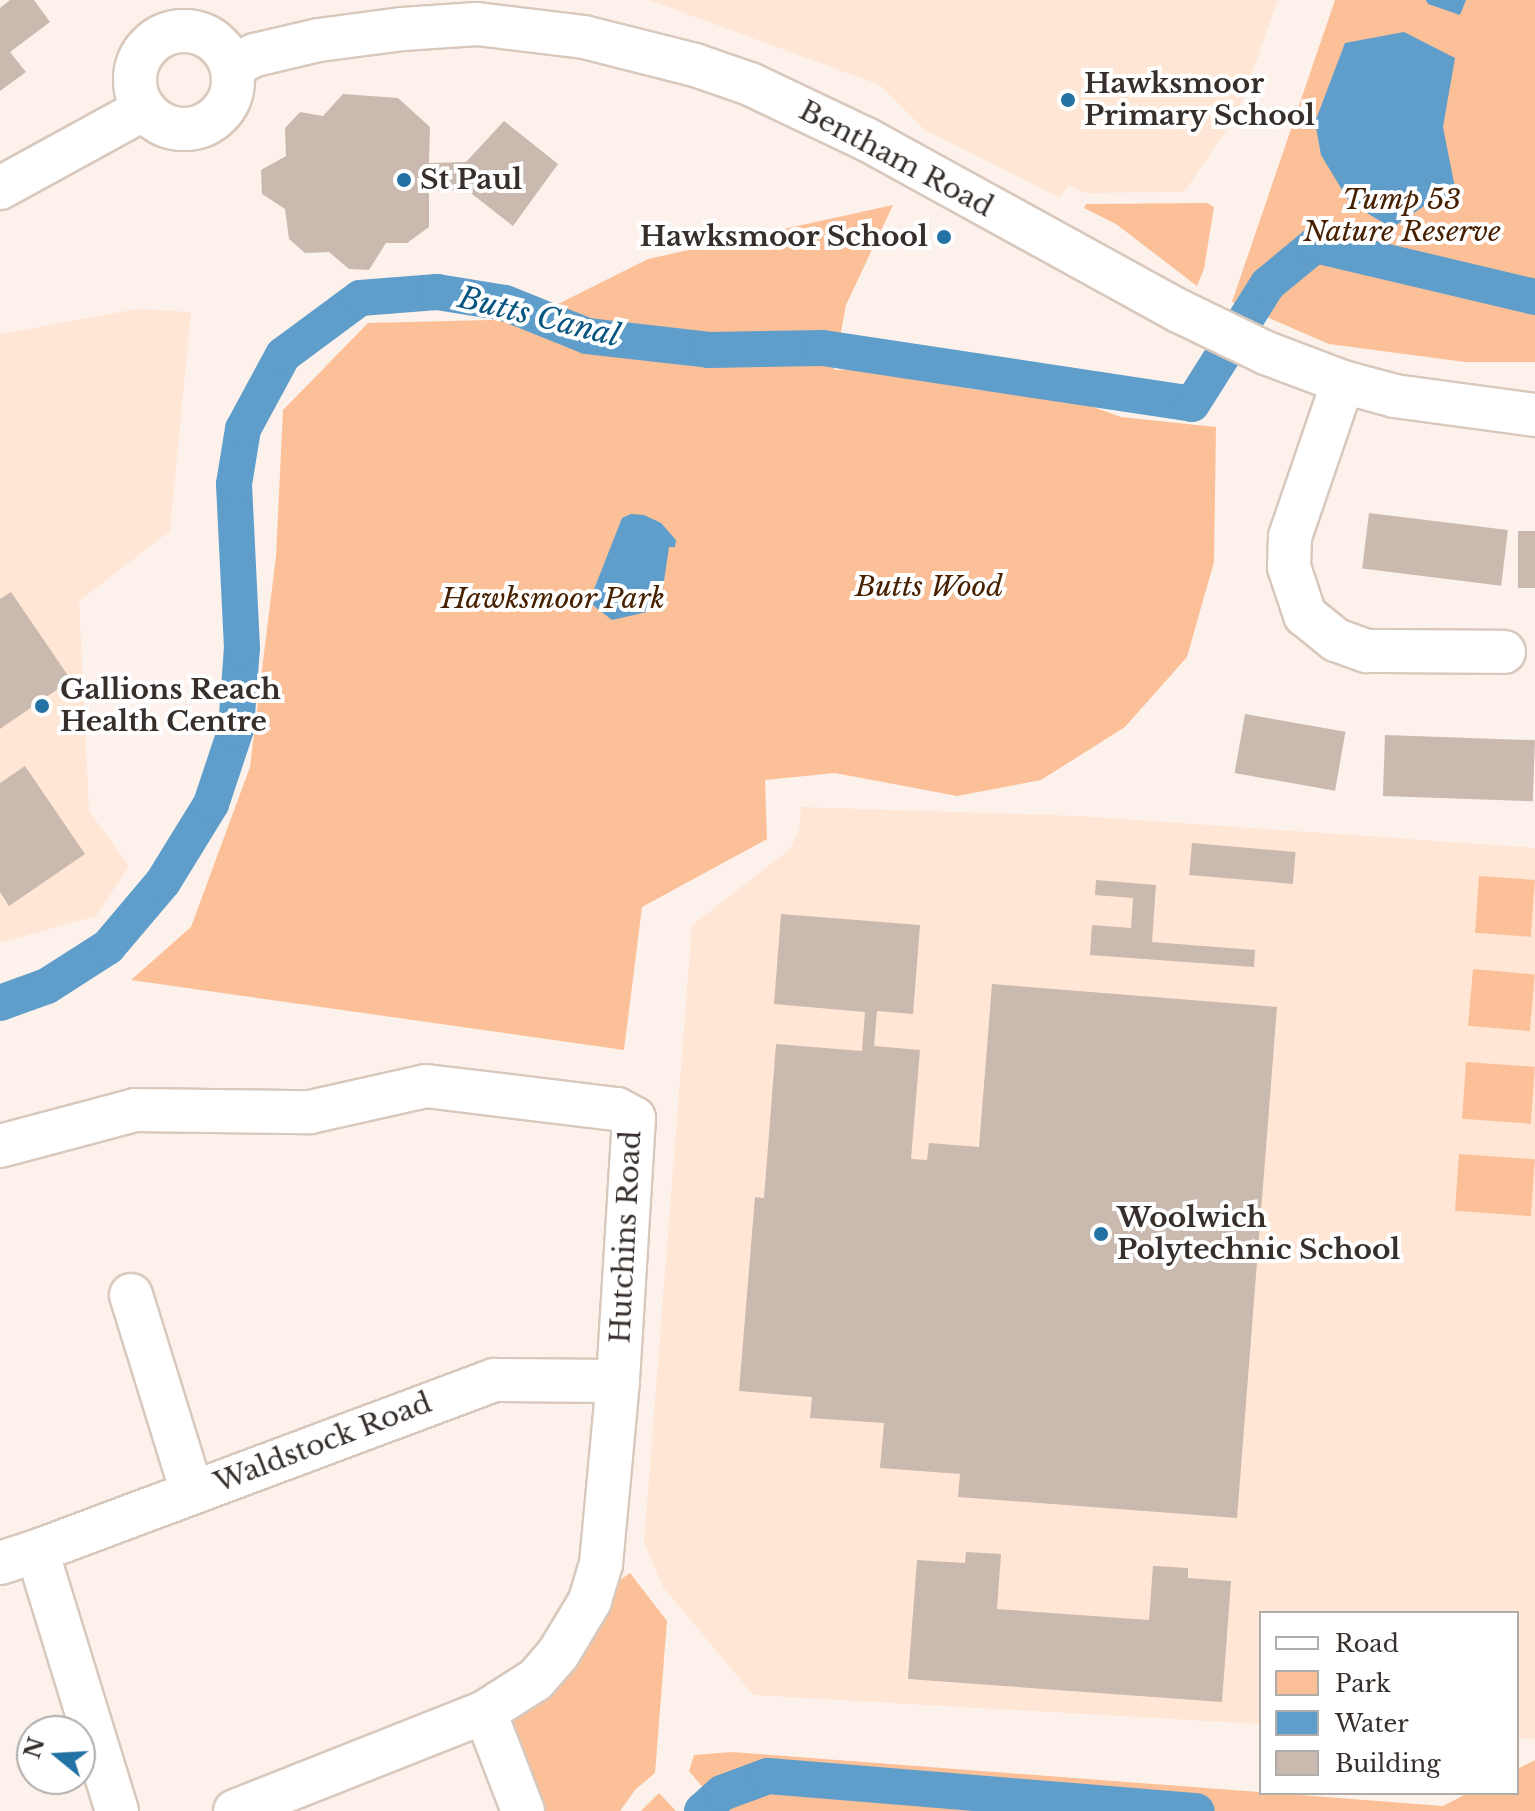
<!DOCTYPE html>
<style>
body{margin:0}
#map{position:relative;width:1535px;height:1811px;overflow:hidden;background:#fdf2eb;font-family:"Libre Baskerville",serif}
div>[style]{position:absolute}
.built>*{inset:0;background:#ffe6d5}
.green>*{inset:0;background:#fbc098;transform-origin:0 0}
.water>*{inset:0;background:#5f9dcb}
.canal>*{height:36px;margin:-18px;padding:0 18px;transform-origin:18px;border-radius:18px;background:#5f9dcb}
.building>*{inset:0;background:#cab9ae;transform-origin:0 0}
.roads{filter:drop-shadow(2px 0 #d9c8bc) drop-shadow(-2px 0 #d9c8bc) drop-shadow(0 2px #d9c8bc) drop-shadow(0 -2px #d9c8bc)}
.minor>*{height:42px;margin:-21px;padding:0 21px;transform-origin:21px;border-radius:21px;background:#fff}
.minor>.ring{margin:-21px;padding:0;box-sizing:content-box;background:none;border:42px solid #fff;border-radius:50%}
.dots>*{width:22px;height:22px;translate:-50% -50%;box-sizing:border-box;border:4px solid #fff;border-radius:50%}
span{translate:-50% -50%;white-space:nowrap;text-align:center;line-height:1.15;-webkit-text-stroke:8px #fff;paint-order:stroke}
.poi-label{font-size:28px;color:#362f2b;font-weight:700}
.left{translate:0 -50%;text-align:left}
.right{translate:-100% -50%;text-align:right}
.street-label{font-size:28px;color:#362f2b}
.park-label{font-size:28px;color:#472000;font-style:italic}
.water-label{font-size:30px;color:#075581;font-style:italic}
.legend{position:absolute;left:1259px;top:1611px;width:260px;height:184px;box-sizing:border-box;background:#fff;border:2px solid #afacaa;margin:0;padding:10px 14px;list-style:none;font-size:24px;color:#362f2b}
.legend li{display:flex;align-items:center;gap:16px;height:40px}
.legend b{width:40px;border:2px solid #afacaa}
.north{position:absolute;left:16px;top:1715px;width:80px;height:80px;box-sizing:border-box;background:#fff;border:2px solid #afacaa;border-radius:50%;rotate:288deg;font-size:22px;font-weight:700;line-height:32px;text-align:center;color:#362f2b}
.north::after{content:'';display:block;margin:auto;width:28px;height:36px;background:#2472a4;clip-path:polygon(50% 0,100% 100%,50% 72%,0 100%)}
</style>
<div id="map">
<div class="built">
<i style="clip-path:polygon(649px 0,1278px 0,1237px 115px,1184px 192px,1085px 193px,1068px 185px,1060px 198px,925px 130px,880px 85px)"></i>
<i style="clip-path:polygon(137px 309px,191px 312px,170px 531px,79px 601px,89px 811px,129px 866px,96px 916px,0 943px,0 334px)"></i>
<i style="clip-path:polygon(801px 807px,1080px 816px,1535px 848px,1535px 1739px,1517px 1738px,1517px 1613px,1261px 1613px,1261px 1724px,753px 1695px,663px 1587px,644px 1543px,692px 925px,790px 849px,799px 831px)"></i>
</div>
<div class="green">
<i style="clip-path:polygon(1335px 0,1535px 0,1535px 362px,1465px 362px,1329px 344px,1232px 302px)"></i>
<i style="clip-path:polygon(1207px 203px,1214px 207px,1204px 269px,1197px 286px,1116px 224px,1084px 208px,1086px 204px)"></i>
<i style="clip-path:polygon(893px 205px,846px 305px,834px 370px,874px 368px,977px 390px,1054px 393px,1121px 417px,1216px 427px,1214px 562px,1187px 657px,1125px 727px,1041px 780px,957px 796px,835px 773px,765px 780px,767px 839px,642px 907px,624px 1050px,131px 980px,191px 927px,250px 767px,276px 556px,283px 410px,368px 323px,528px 319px,648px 259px)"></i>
<i style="left:1479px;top:876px;width:56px;height:57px;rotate:4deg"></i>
<i style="left:1473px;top:969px;width:62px;height:57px;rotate:5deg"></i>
<i style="left:1466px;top:1062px;width:69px;height:57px;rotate:4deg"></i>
<i style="left:1459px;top:1154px;width:76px;height:57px;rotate:4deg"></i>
<i style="clip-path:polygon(630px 1573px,667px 1621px,655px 1773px,635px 1790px,620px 1811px,539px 1811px,511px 1724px,613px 1585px)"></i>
<i style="clip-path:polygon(732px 1752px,1443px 1806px,1468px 1793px,1517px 1793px,1517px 1769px,1535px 1760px,1535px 1811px,723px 1811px,689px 1771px,694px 1755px)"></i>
<i style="clip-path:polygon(659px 1793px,676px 1811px,641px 1811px)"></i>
</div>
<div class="water">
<i style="clip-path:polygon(1426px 0,1466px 0,1460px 15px,1428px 4px)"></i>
<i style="clip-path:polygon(1404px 32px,1455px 58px,1443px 127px,1457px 198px,1424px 206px,1392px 228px,1350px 203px,1321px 155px,1315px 122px,1345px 43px)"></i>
<i style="clip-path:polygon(631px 514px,644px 515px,661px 523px,676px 540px,675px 547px,669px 547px,660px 609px,612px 620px,589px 602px,622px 518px)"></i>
</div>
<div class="canal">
<i style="left:0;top:1003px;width:50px;rotate:-19.9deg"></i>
<i style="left:47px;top:986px;width:72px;rotate:-32.6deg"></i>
<i style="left:108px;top:947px;width:85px;rotate:-49.8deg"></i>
<i style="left:163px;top:882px;width:92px;rotate:-58.4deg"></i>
<i style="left:211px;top:804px;width:79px;rotate:-71.6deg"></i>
<i style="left:236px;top:729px;width:81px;rotate:-85.8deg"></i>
<i style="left:242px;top:648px;width:164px;rotate:-92.8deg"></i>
<i style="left:234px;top:484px;width:56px;rotate:-80.7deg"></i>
<i style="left:243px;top:429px;width:84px;rotate:-61.6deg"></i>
<i style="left:283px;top:355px;width:96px;rotate:-36.5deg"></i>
<i style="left:360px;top:298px;width:77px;rotate:-4.5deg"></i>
<i style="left:437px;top:292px;width:69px;rotate:9.2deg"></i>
<i style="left:505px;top:303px;width:88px;rotate:21.9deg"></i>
<i style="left:587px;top:336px;width:123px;rotate:6.5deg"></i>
<i style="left:709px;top:350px;width:114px;rotate:-1deg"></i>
<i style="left:823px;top:348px;width:373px;rotate:8.6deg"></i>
<i style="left:1192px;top:404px;width:142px;rotate:-57.7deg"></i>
<i style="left:1268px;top:284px;width:61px;rotate:-39.7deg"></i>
<i style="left:1315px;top:245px;width:226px;rotate:13.3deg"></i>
<i style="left:702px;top:1811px;width:27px;rotate:-42deg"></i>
<i style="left:722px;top:1793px;width:49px;rotate:-20.3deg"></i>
<i style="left:768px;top:1776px;width:430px;rotate:4.7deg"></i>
</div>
<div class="building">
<i style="clip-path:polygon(10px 0,34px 0,50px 22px,10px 52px,26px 72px,0 91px,0 8px)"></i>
<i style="clip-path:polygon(343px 94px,398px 98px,430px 127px,429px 163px,466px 162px,504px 121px,558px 164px,513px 226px,467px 190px,429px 191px,429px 227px,407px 243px,386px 243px,369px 270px,349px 269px,329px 252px,305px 253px,289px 239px,285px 209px,262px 194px,261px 170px,286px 156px,285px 128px,300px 112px,323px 116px)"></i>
<i style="left:1369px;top:513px;width:140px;height:56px;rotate:7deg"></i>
<i style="left:1535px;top:531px;width:57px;height:17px;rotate:90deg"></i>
<i style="clip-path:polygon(11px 592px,71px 680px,0 729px,0 599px)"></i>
<i style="left:1245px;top:714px;width:102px;height:60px;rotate:10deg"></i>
<i style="left:1385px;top:735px;width:150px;height:61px;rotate:2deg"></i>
<i style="clip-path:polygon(25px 766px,85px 854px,9px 906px,0 892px,0 783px)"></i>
<i style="left:1192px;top:843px;width:104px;height:32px;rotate:5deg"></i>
<i style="clip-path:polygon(1096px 880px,1156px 885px,1152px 942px,1255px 950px,1254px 967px,1090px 955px,1092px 925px,1131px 928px,1133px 898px,1095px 895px)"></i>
<i style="clip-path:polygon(781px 914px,920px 925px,913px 1014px,877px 1011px,874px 1046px,920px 1050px,911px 1159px,927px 1160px,929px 1143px,979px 1147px,992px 984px,1277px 1007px,1237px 1518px,958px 1497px,960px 1474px,880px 1468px,884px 1423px,810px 1418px,812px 1397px,739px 1391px,755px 1197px,764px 1198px,776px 1044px,862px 1051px,865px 1012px,774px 1004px)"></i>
<i style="clip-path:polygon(966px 1552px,1001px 1554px,997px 1609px,1149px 1620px,1153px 1566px,1188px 1568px,1188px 1578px,1231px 1581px,1222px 1702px,908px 1679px,917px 1560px,965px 1563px)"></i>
</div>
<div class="roads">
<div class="minor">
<i class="ring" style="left:135px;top:31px;width:56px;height:56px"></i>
<i style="left:232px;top:67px;width:26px;rotate:-28deg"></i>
<i style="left:255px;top:55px;width:66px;rotate:-13.2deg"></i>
<i style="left:319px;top:40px;width:85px;rotate:-7.5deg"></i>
<i style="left:403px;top:29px;width:74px;rotate:-3.9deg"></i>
<i style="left:477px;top:24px;width:108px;rotate:6.9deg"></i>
<i style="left:584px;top:37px;width:114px;rotate:14.2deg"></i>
<i style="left:695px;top:65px;width:58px;rotate:19.1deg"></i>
<i style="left:750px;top:84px;width:128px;rotate:25.4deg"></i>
<i style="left:866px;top:139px;width:357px;rotate:28.8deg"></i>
<i style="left:1179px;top:311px;width:97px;rotate:25.8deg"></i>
<i style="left:1266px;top:353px;width:82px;rotate:20.6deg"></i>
<i style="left:1343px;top:382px;width:54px;rotate:15.1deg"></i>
<i style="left:1395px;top:396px;width:141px;rotate:7.7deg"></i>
<i style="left:0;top:188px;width:164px;rotate:-28.7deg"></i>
<i style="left:1343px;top:382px;width:164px;rotate:108.9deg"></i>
<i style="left:1290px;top:537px;width:30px;rotate:92deg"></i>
<i style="left:1289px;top:567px;width:51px;rotate:71.6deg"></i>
<i style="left:1305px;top:615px;width:40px;rotate:39deg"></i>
<i style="left:1336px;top:640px;width:33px;rotate:20deg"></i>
<i style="left:1367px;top:651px;width:137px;rotate:0.4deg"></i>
<i style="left:0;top:1146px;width:140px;rotate:-14.9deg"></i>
<i style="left:135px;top:1110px;width:175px;rotate:0.7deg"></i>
<i style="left:310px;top:1112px;width:119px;rotate:-12.6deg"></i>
<i style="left:426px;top:1086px;width:192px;rotate:6.9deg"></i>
<i style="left:617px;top:1109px;width:19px;rotate:28deg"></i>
<i style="left:634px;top:1118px;width:263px;rotate:93.5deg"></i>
<i style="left:618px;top:1381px;width:184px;rotate:95.3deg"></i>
<i style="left:601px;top:1564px;width:39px;rotate:107deg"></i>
<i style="left:590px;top:1601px;width:62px;rotate:121.1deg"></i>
<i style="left:558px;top:1654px;width:35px;rotate:131deg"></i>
<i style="left:535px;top:1680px;width:59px;rotate:147.4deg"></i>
<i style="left:485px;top:1712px;width:106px;rotate:69deg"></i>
<i style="left:131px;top:1295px;width:206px;rotate:72.8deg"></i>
<i style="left:0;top:1563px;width:39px;rotate:-18deg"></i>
<i style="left:117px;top:1811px;width:272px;rotate:-107.1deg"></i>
<i style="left:37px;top:1551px;width:488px;rotate:-20.5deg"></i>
<i style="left:494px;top:1380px;width:124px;rotate:0.5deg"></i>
<i style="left:235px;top:1811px;width:269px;rotate:-21.6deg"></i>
</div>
</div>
<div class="dots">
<i style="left:1068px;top:100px;background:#2472a4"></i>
<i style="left:404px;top:180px;background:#2472a4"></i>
<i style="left:944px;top:237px;background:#2472a4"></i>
<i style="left:42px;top:706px;background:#2472a4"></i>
<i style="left:1101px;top:1234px;background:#2472a4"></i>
</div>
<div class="poi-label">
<span class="left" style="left:1084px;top:100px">Hawksmoor<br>Primary School</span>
<span class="left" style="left:420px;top:180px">St Paul</span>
<span class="right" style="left:928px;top:237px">Hawksmoor School</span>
<span class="left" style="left:60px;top:706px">Gallions Reach<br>Health Centre</span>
<span class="left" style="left:1117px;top:1234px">Woolwich<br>Polytechnic School</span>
</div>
<div class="street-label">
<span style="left:896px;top:159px;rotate:28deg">Bentham Road</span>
<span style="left:626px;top:1237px;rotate:-87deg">Hutchins Road</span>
<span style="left:323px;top:1443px;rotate:-21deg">Waldstock Road</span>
</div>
<div class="park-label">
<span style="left:1402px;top:216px">Tump 53<br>Nature Reserve</span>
<span style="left:929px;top:587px">Butts Wood</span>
<span style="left:553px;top:599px">Hawksmoor Park</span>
</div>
<div class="water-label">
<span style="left:539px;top:317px;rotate:14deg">Butts Canal</span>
</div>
<ul class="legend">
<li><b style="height:10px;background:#fff"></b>Road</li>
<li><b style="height:22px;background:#fbc098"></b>Park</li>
<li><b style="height:22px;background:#5f9dcb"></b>Water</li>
<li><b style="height:22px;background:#cab9ae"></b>Building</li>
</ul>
<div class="north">N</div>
</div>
